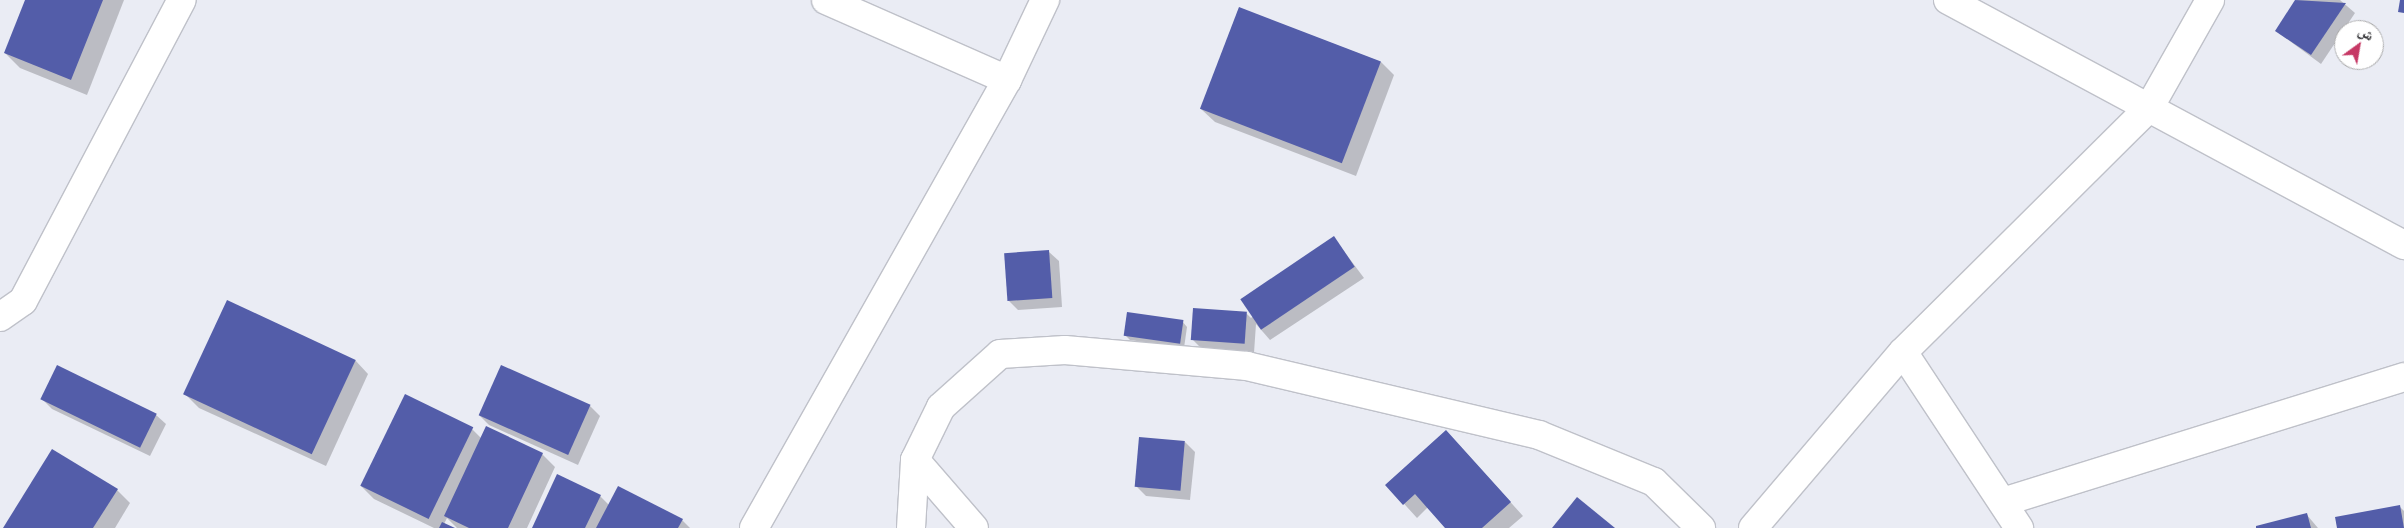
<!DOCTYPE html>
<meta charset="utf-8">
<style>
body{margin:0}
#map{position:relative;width:2404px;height:528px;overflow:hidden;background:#eaecf4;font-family:"PT Serif","Noto Naskh Arabic",serif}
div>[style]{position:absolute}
.shadow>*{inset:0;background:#0003}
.building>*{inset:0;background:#535da9;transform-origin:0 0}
.roads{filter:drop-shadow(1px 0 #bfc1c9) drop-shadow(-1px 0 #bfc1c9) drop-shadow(0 1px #bfc1c9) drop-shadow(0 -1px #bfc1c9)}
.minor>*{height:28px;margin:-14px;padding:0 14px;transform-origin:14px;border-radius:14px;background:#fff}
span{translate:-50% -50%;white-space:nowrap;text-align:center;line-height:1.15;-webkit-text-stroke:5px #fff;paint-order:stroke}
.north{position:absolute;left:2334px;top:20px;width:50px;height:50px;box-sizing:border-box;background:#fff;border:1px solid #aaaaab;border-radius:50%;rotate:32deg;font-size:14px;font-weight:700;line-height:20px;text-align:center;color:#2a2a2d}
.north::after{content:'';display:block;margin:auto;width:18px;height:22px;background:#c63865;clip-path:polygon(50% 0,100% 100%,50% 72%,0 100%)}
</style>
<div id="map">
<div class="shadow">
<i style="clip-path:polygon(26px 0,124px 0,87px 95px,20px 68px,5px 53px)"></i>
<i style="clip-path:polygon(2297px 0,2340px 0,2355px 13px,2321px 64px,2276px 31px)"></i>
<i style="clip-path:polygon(1239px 8px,1381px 62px,1394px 75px,1356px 176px,1215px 122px,1201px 109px)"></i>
<i style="clip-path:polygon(1334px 238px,1364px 278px,1270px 340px,1256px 324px,1254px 353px,1202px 349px,1192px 339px,1246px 313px,1251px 318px)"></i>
<i style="clip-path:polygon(1049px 252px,1059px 261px,1062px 307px,1018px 310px,1008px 300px)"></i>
<i style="clip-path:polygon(1182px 321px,1187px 327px,1184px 348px,1130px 340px,1125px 335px)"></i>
<i style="clip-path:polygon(355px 360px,368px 374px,326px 466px,199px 408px,186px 395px)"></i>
<i style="clip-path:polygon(42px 399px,156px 415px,166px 424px,150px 456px,52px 409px)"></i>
<i style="clip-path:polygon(590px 406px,600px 416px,578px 465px,489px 425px,479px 415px)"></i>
<i style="clip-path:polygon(472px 429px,481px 438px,542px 454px,555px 467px,527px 528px,457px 528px,447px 518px,444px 524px,452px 528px,434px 528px,374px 499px,361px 486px)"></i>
<i style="clip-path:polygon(1185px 442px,1195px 452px,1190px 500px,1146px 496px,1136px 486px)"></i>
<i style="clip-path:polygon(1459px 445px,1523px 516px,1509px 528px,1447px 528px,1428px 507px,1417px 518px,1387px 485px)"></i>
<i style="clip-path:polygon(117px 490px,130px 503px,115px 528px,4px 528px)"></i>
<i style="clip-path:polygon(600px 496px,609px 505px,682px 520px,690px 528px,533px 528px)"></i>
<i style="clip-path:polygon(2399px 506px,2404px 511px,2404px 528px,2338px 528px)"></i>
<i style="clip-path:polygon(2307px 515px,2318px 528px,2258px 528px)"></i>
</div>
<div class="building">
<i style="clip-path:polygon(25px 0,103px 0,71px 80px,4px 53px)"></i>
<i style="clip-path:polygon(2295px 0,2346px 3px,2311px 55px,2275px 31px)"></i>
<i style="clip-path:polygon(2400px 0,2404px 0,2404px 13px,2398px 12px)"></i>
<i style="left:1239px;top:7px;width:152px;height:109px;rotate:21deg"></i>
<i style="left:1334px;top:236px;width:37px;height:113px;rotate:56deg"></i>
<i style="left:1049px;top:250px;width:48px;height:45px;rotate:86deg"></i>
<i style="left:227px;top:300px;width:142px;height:104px;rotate:25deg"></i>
<i style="left:1193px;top:308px;width:54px;height:32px;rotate:4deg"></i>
<i style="left:1127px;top:312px;width:57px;height:24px;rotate:8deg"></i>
<i style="left:57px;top:365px;width:111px;height:38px;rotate:26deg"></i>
<i style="left:501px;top:365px;width:98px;height:55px;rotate:24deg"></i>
<i style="left:405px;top:394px;width:76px;height:102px;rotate:26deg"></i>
<i style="clip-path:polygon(486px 426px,543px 453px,508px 528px,469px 528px,444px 516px)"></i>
<i style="clip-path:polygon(1446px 430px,1511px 502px,1482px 528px,1445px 528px,1415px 494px,1403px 505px,1385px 485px)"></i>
<i style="left:1139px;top:437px;width:46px;height:50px;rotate:5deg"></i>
<i style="clip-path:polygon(52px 449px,118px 489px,93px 528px,3px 528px)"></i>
<i style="clip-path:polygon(557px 474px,601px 495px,585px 528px,532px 528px)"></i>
<i style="clip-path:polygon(618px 486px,683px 519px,678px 528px,596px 528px)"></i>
<i style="clip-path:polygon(1577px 497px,1615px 528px,1552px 528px)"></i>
<i style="clip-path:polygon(2400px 505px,2404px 528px,2337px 528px,2335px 517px)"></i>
<i style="clip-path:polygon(2307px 513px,2311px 528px,2256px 528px,2256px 526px)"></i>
<i style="clip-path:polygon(442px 522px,455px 528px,439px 528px)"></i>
</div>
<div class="roads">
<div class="minor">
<i style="left:826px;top:0;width:198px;rotate:23.8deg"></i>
<i style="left:1948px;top:0;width:518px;rotate:28.25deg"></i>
<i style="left:0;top:317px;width:28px;rotate:-35deg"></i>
<i style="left:23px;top:301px;width:340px;rotate:-62.2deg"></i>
<i style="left:1903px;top:352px;width:346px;rotate:-44.8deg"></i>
<i style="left:2149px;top:108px;width:124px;rotate:-60.5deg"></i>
<i style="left:915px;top:460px;width:90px;rotate:49.1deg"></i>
<i style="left:2003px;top:502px;width:420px;rotate:-17.3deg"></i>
<i style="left:754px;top:528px;width:515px;rotate:-60.55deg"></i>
<i style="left:1007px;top:80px;width:89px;rotate:-64.6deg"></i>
<i style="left:911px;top:528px;width:68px;rotate:-86.6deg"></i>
<i style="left:915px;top:460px;width:59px;rotate:-63.9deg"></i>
<i style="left:941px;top:407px;width:79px;rotate:-41.9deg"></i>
<i style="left:1000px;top:354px;width:65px;rotate:-3.5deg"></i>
<i style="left:1065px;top:350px;width:183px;rotate:5deg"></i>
<i style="left:1247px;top:366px;width:300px;rotate:13.3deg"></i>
<i style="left:1539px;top:435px;width:124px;rotate:22.2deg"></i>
<i style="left:1654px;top:482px;width:66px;rotate:44.4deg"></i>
<i style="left:1753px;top:528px;width:231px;rotate:-49.6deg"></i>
<i style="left:1903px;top:352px;width:211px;rotate:56.6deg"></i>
</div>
</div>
<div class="north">ش</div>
</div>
